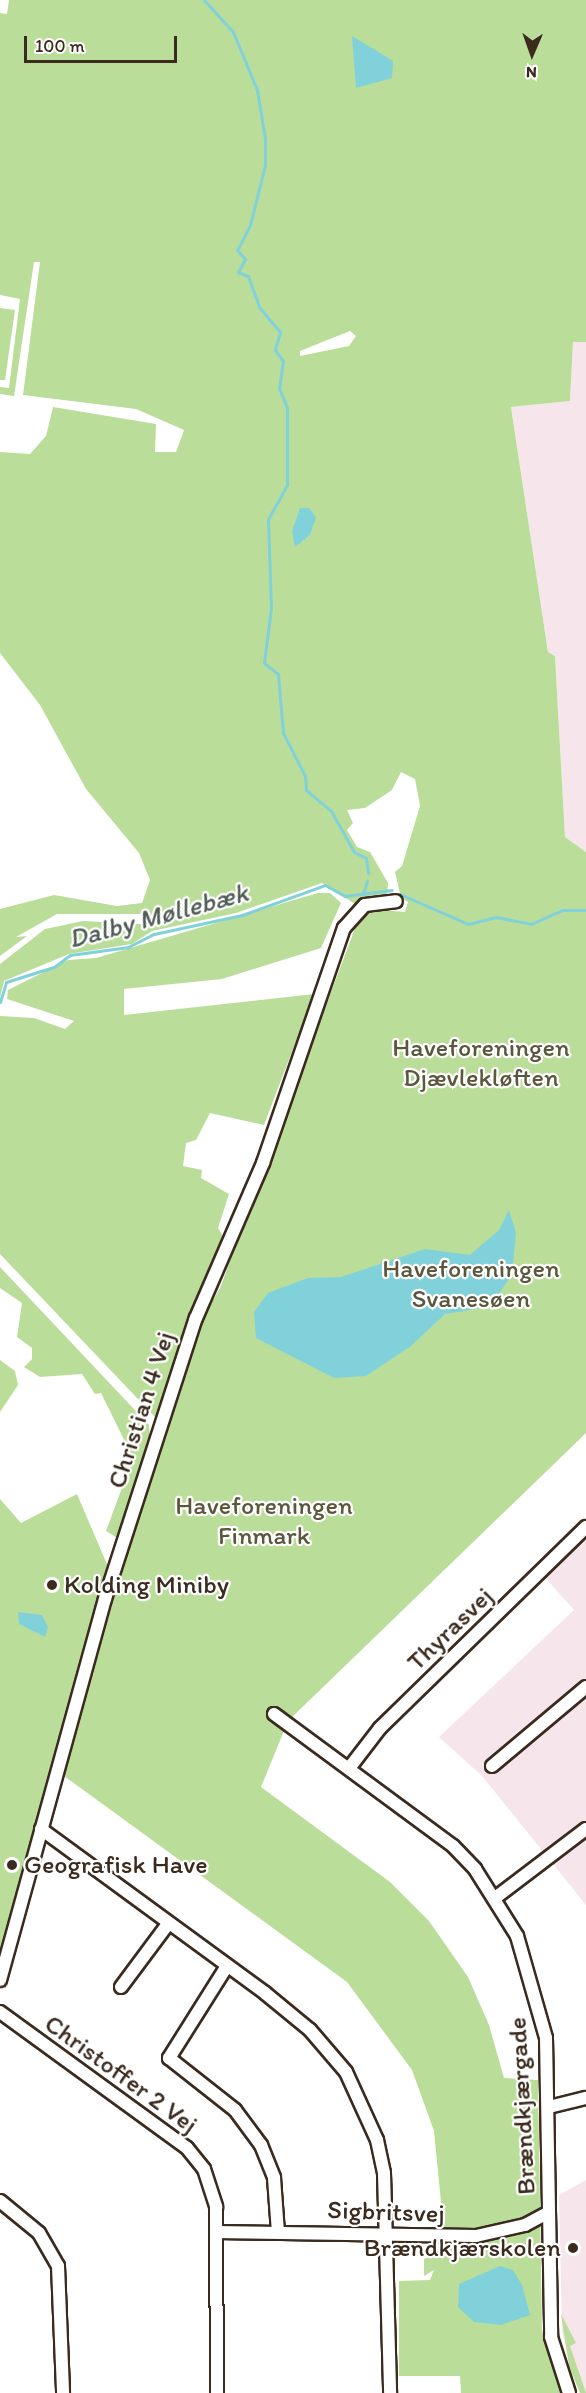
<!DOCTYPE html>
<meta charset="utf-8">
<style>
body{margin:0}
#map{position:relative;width:586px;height:2393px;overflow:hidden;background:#fff;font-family:Itim,sans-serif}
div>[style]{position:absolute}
.built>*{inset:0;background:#f6e6ec}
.green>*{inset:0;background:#bade99}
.water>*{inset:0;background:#80d1d9}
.stream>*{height:3px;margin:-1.5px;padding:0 1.5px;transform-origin:1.5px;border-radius:1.5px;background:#80d1d9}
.roads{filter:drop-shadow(2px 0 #3b2a1e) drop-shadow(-2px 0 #3b2a1e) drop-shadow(0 2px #3b2a1e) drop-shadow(0 -2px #3b2a1e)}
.minor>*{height:12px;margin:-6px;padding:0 6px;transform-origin:6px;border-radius:6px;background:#fff}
.dots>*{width:16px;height:16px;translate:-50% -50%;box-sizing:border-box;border:3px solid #fff;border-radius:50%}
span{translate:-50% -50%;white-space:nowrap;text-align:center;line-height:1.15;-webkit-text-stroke:4.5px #fff;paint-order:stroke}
.park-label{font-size:26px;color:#5b573d}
.street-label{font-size:26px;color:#3b2a1e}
.poi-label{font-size:26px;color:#3b2a1e}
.left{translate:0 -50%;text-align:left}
.right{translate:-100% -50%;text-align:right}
.water-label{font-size:27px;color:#505c56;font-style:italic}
.north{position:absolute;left:502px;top:24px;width:60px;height:60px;-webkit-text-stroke:4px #fff;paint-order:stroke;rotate:182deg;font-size:16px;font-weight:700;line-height:24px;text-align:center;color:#3b2a1e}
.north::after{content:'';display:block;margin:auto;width:21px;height:27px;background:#3b2a1e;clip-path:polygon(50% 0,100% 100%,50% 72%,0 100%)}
.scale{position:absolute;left:24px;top:36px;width:153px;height:27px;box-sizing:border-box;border:3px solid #3b2a1e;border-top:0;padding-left:8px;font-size:18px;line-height:21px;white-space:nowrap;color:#3b2a1e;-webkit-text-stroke:4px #fff;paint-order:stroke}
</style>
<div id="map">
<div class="built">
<i style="clip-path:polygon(573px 341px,586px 342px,586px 852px,565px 837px,555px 656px,548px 652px,511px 407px,570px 401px)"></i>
<i style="clip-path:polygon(586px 1532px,586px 1905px,482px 1776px,439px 1737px,574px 1610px,542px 1574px)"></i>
<i style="clip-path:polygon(586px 2180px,586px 2393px,580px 2393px,562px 2332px,559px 2195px)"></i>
</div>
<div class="green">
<i style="clip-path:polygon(evenodd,9px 0,586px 0,586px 342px,573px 342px,570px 401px,511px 407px,548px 652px,555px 656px,565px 837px,586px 852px,586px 1433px,288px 1721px,261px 1787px,390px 1882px,429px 1921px,468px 1977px,489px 2025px,504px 2078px,538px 2080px,542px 2330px,561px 2393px,461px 2393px,460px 2376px,399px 2376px,399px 2281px,430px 2280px,434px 2270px,424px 2276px,424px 2259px,441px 2252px,445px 2243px,434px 2131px,412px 2070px,347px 1982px,60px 1773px,199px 1325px,220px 1288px,357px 923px,370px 909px,405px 912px,408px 902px,401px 898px,395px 872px,402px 866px,420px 806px,415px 779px,401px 772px,392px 790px,365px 808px,347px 810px,353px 823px,347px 830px,357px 847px,370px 852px,388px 883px,387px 898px,355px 904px,322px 883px,236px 913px,152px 931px,132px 944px,69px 954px,4px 981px,0 998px,0 964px,45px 929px,83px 921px,142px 924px,142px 914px,57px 914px,16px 937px,27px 936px,0 956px,0 909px,54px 895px,117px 906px,142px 903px,150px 880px,139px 853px,86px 789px,40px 705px,0 653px,0 452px,30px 454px,46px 436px,53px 407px,156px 424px,155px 452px,176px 452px,184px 430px,136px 409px,23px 395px,40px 262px,34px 262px,14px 396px,0 394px,0 387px,9px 388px,20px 299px,0 295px,0 13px,7px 14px,9px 0,350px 331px,356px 336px,349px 346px,300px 356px,300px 351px,350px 331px)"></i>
<i style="clip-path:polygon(0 308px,15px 310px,5px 380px,0 380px)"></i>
<i style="clip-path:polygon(318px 893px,330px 893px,341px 903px,321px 948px,222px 979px,124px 989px,124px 1015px,314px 994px,264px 1125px,210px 1113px,196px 1140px,186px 1143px,183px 1166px,202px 1170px,201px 1178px,229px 1194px,218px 1228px,223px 1236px,219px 1245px,225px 1248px,188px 1325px,157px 1419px,0 1254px,0 1016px,34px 1018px,65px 1029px,74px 1021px,7px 999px,8px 990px,68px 960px,96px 958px)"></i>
<i style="clip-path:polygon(0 1267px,149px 1425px,150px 1439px,119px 1539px,106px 1531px,133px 1458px,101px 1393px,95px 1394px,82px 1374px,40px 1377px,24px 1367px,32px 1359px,32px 1348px,17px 1337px,22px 1303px,0 1288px)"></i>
<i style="clip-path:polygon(0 1360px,15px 1371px,18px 1385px,0 1412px)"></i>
<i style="clip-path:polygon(77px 1494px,109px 1569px,0 1952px,0 1499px,21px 1523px)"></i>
<i style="clip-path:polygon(561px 2314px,576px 2343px,570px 2346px,586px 2393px,580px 2393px,569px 2366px)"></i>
</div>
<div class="water">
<i style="clip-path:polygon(352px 36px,393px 61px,392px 78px,356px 88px)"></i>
<i style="clip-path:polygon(300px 508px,309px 508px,316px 517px,310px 535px,295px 547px,292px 531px)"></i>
<i style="clip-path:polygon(509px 1210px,516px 1233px,512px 1274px,497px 1297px,476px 1309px,445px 1314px,411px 1346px,366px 1376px,334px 1378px,256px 1338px,254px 1312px,268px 1293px,308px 1278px,341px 1277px,425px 1249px,470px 1255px,499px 1230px)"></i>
<i style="clip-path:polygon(18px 1612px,42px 1615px,48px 1627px,45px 1637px,19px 1624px)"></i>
<i style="clip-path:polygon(500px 2266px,513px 2270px,522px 2285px,530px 2315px,501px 2325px,474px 2322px,458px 2307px,459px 2284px)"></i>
</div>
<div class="stream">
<i style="left:204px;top:0;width:43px;rotate:47.8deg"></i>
<i style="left:233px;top:32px;width:63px;rotate:67.5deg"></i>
<i style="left:257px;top:90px;width:50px;rotate:80.7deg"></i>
<i style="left:265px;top:139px;width:26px;rotate:90deg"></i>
<i style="left:265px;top:165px;width:62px;rotate:104deg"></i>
<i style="left:250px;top:225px;width:28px;rotate:117deg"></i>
<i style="left:237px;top:250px;width:12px;rotate:48deg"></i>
<i style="left:245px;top:259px;width:15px;rotate:118deg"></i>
<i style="left:238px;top:272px;width:11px;rotate:22deg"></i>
<i style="left:248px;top:276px;width:33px;rotate:70deg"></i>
<i style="left:259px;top:307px;width:33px;rotate:50deg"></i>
<i style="left:280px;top:332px;width:19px;rotate:106deg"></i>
<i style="left:275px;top:350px;width:14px;rotate:54deg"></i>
<i style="left:283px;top:361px;width:27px;rotate:98deg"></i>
<i style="left:279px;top:388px;width:22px;rotate:68deg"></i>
<i style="left:287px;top:408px;width:77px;rotate:90deg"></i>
<i style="left:287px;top:485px;width:39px;rotate:119deg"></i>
<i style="left:268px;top:519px;width:89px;rotate:88.1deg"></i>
<i style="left:271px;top:608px;width:55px;rotate:97.3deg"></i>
<i style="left:264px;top:663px;width:18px;rotate:38deg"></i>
<i style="left:278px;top:674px;width:59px;rotate:85.2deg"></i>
<i style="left:283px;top:733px;width:48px;rotate:62.9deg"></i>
<i style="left:305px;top:776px;width:14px;rotate:86deg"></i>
<i style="left:306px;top:790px;width:33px;rotate:40deg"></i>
<i style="left:331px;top:811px;width:47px;rotate:60.7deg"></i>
<i style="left:354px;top:852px;width:13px;rotate:27deg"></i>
<i style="left:366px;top:858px;width:15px;rotate:82deg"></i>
<i style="left:363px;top:894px;width:14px;rotate:-73deg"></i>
<i style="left:400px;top:894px;width:74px;rotate:23.8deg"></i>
<i style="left:468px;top:924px;width:29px;rotate:-14deg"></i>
<i style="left:496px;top:917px;width:36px;rotate:11deg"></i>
<i style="left:531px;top:924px;width:34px;rotate:-24deg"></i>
<i style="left:562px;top:910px;width:24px"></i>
<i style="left:0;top:1002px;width:21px;rotate:-73deg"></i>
<i style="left:6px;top:982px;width:50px;rotate:-17.4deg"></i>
<i style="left:54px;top:967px;width:20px;rotate:-37deg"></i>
<i style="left:70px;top:955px;width:59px;rotate:-7.9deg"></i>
<i style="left:128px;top:947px;width:29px;rotate:-27deg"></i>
<i style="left:154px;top:934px;width:90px;rotate:-12.2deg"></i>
<i style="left:242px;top:915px;width:88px;rotate:-19.9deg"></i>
<i style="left:325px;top:885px;width:23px;rotate:29deg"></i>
<i style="left:345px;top:896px;width:47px;rotate:-7.3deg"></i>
</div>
<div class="roads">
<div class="minor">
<i style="left:274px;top:1714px;width:222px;rotate:36.4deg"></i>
<i style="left:453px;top:1846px;width:32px;rotate:46deg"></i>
<i style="left:475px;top:1869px;width:79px;rotate:57.9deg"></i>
<i style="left:517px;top:1936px;width:106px;rotate:74.1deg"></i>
<i style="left:546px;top:2038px;width:299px;rotate:89deg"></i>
<i style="left:551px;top:2337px;width:59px;rotate:72.2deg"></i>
<i style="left:492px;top:1766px;width:123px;rotate:-40deg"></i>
<i style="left:350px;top:1767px;width:49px;rotate:-52.4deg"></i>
<i style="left:380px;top:1728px;width:288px;rotate:-44.3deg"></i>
<i style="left:41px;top:1829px;width:278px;rotate:36.2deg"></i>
<i style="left:265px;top:1993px;width:58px;rotate:39.4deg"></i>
<i style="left:310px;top:2030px;width:55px;rotate:49.4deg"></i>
<i style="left:346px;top:2072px;width:75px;rotate:65.5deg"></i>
<i style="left:377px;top:2140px;width:34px;rotate:78deg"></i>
<i style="left:384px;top:2173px;width:220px;rotate:88.4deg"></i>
<i style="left:495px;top:1898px;width:114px;rotate:-37.2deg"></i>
<i style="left:227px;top:1966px;width:109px;rotate:122.2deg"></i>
<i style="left:169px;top:2058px;width:84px;rotate:38.2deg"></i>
<i style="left:235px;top:2110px;width:44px;rotate:53.4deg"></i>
<i style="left:261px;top:2145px;width:35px;rotate:68deg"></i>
<i style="left:274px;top:2178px;width:54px;rotate:85.8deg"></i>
<i style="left:0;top:1980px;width:395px;rotate:-74.6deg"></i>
<i style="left:105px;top:1599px;width:295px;rotate:-72.1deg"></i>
<i style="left:196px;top:1318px;width:169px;rotate:-66.6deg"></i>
<i style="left:263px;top:1163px;width:249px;rotate:-71deg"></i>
<i style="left:344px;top:928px;width:31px;rotate:-48deg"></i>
<i style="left:365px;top:905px;width:31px;rotate:-7deg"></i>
<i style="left:121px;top:1987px;width:79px;rotate:-53.3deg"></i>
<i style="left:0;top:2012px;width:231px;rotate:36deg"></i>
<i style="left:187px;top:2148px;width:27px;rotate:51deg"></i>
<i style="left:204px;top:2169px;width:40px;rotate:72deg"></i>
<i style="left:216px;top:2207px;width:186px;rotate:89.7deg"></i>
<i style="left:549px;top:2107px;width:38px;rotate:-14deg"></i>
<i style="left:0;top:2201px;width:50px;rotate:39.4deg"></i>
<i style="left:39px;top:2233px;width:38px;rotate:60deg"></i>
<i style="left:58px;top:2266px;width:127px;rotate:87.7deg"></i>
<i style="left:216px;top:2232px;width:260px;rotate:0.9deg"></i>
<i style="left:476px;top:2236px;width:50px;rotate:-12.7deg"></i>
<i style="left:525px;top:2225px;width:27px;rotate:-28deg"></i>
</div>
</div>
<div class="dots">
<i style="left:52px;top:1585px;background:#3b2a1e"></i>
<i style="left:12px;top:1865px;background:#3b2a1e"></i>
<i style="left:573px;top:2248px;background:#3b2a1e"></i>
</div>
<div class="park-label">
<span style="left:481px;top:1063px">Haveforeningen<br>Djævlekløften</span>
<span style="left:471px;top:1284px">Haveforeningen<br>Svanesøen</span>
<span style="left:264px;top:1521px">Haveforeningen<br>Finmark</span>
</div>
<div class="street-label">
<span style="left:141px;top:1410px;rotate:-72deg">Christian 4 Vej</span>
<span style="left:450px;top:1629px;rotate:-44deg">Thyrasvej</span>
<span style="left:121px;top:2074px;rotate:36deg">Christoffer 2 Vej</span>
<span style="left:522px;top:2106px;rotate:-93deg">Brændkjærgade</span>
<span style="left:386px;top:2212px;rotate:2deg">Sigbritsvej</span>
</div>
<div class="poi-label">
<span class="left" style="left:64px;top:1585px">Kolding Miniby</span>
<span class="left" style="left:24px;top:1865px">Geografisk Have</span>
<span class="right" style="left:561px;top:2248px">Brændkjærskolen</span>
</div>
<div class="water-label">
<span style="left:158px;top:915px;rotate:-15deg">Dalby Møllebæk</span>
</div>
<div class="north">N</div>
<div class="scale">100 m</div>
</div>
